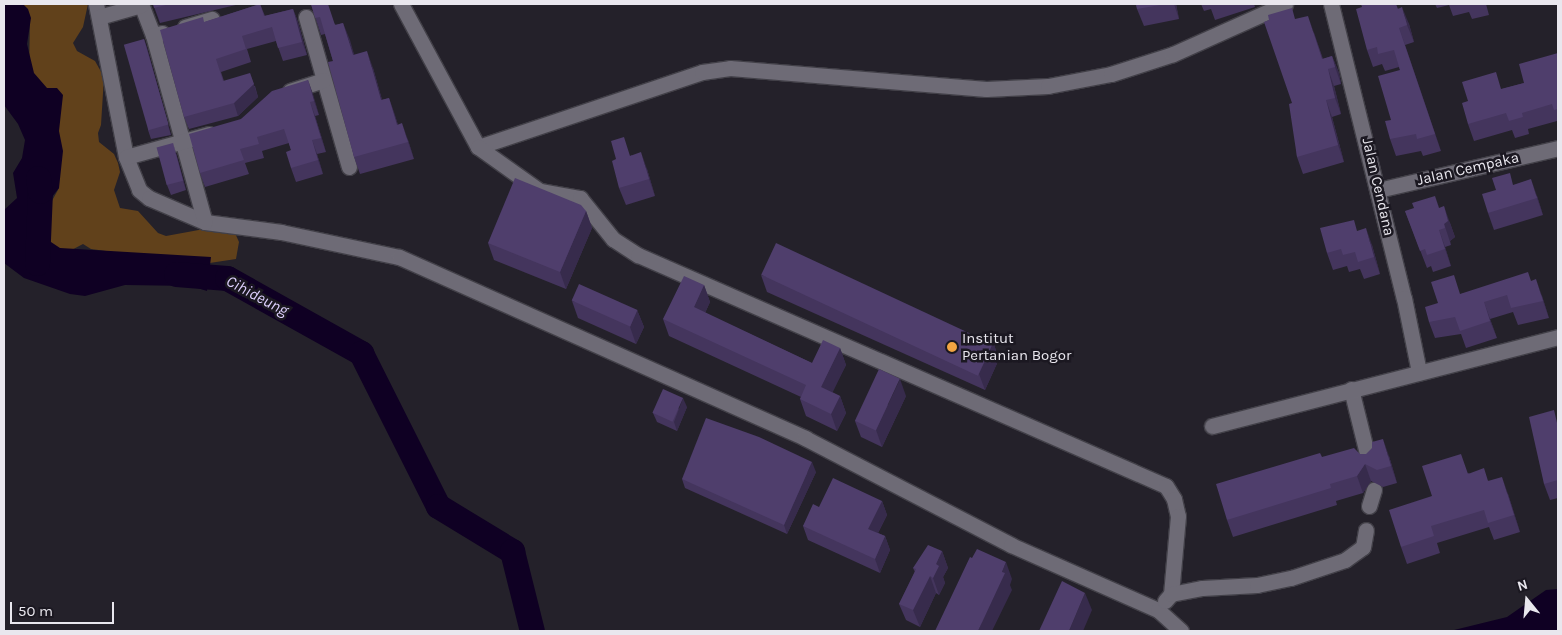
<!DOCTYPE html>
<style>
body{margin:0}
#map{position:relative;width:1562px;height:635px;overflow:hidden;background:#24212a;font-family:Karla,sans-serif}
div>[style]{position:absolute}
.green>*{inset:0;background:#61411b}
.water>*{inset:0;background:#0f0023}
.river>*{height:25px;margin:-12.5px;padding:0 12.5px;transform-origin:12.5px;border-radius:12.5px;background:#0f0023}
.roads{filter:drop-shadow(1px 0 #424048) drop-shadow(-1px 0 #424048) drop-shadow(0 1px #424048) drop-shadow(0 -1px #424048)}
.minor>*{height:15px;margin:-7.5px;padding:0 7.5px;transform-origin:7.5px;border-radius:7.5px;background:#6e6b76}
.wall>*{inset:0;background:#44355d}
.shaded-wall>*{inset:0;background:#372b4c}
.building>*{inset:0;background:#4f3e6c;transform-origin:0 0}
.dots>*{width:14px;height:14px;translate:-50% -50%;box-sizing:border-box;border:2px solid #1b1821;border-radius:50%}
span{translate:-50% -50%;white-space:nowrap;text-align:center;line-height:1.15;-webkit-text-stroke:5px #1b1821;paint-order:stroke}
.street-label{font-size:15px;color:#e9e7ee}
.poi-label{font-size:15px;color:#e9e7ee}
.left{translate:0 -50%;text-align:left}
.water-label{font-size:16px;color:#ded0fe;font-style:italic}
.frame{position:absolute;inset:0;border:5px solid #e9e7ee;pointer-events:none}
.north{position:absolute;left:1502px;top:575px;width:50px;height:50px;-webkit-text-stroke:4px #1b1821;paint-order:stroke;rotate:343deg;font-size:14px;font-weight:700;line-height:20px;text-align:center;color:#e9e7ee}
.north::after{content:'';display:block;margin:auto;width:18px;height:22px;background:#e9e7ee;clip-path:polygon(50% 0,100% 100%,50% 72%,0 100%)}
.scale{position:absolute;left:10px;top:602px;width:104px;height:22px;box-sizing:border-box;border:2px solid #e9e7ee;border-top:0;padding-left:6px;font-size:15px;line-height:18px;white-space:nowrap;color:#e9e7ee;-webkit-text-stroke:4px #1b1821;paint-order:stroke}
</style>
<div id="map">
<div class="green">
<i style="clip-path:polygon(22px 4px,88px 4px,83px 27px,73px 43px,77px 51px,95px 61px,104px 77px,101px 125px,98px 133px,99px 142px,114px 154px,118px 163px,120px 172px,114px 190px,120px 208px,138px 211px,158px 233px,166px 236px,215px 227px,235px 233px,239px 242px,236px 259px,203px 264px,91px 249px,83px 244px,64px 254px,45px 238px,42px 219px,59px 188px,39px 94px,29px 72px,30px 18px)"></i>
</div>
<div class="water">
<i style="clip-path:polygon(4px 4px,23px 4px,28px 9px,31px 18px,27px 44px,34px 73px,47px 88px,57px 88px,63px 95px,59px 131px,63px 151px,59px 188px,33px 221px,45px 238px,60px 248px,211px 257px,207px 291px,191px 286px,125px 285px,85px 296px,70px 294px,24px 278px,4px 263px,4px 210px,17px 198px,13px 173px,22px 158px,25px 140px,18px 124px,4px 105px)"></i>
<i style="clip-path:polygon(1558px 589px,1558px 631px,1450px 631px,1507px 617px,1546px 590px)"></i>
</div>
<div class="river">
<i style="left:37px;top:263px;width:72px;rotate:-87.6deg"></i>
<i style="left:40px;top:191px;width:13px;rotate:-99deg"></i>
<i style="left:176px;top:274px;width:51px;rotate:4.5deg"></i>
<i style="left:227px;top:278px;width:154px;rotate:29.2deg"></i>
<i style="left:361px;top:353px;width:171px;rotate:63.3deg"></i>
<i style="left:438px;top:506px;width:87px;rotate:31.3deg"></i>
<i style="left:512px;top:551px;width:82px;rotate:76deg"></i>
</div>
<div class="roads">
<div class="minor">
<i style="left:96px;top:4px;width:156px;rotate:78.9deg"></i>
<i style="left:126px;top:157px;width:35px;rotate:68deg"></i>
<i style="left:139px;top:190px;width:13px;rotate:39deg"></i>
<i style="left:149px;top:198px;width:61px;rotate:23.2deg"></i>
<i style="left:205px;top:222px;width:77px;rotate:7.5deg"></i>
<i style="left:281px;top:232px;width:121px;rotate:12deg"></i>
<i style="left:399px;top:257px;width:445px;rotate:24deg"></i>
<i style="left:805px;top:438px;width:232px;rotate:27.4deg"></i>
<i style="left:1011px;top:545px;width:161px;rotate:23.9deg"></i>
<i style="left:1158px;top:610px;width:31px;rotate:42deg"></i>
<i style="left:141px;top:4px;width:33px;rotate:69deg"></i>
<i style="left:153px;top:35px;width:9px;rotate:-13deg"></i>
<i style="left:401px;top:4px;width:162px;rotate:61.7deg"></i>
<i style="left:478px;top:147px;width:236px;rotate:-18.5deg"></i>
<i style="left:702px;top:72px;width:28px;rotate:-8deg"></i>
<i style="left:730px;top:68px;width:257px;rotate:4.7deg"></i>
<i style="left:986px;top:89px;width:62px;rotate:-2.8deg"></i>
<i style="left:1048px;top:86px;width:64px;rotate:-10.8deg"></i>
<i style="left:1111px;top:74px;width:65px;rotate:-17.9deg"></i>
<i style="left:1173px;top:54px;width:123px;rotate:-24.1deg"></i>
<i style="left:1331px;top:4px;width:303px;rotate:76.1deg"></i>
<i style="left:1404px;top:298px;width:76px;rotate:78.5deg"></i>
<i style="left:99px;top:17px;width:44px;rotate:-15.9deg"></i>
<i style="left:306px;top:17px;width:156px;rotate:74deg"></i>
<i style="left:185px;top:27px;width:28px;rotate:-17deg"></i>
<i style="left:153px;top:35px;width:194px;rotate:74.5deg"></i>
<i style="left:290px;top:91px;width:35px;rotate:-18deg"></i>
<i style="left:478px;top:147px;width:76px;rotate:35.4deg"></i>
<i style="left:540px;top:191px;width:41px;rotate:9.9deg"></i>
<i style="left:580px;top:198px;width:53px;rotate:51.2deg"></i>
<i style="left:613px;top:239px;width:30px;rotate:33deg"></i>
<i style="left:638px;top:255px;width:576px;rotate:23.63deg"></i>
<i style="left:1166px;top:486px;width:15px;rotate:58deg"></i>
<i style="left:1174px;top:499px;width:17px;rotate:77deg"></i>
<i style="left:1178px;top:516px;width:78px;rotate:95.1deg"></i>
<i style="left:126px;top:157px;width:86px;rotate:-15.5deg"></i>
<i style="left:1378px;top:190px;width:185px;rotate:-13.1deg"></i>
<i style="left:1351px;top:389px;width:75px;rotate:76.1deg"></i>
<i style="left:1212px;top:426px;width:357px;rotate:-14.4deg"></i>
<i style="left:1369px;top:506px;width:17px;rotate:-73deg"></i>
<i style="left:1165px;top:601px;width:9px;rotate:-49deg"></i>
<i style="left:1171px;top:594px;width:32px;rotate:-11deg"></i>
<i style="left:1202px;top:588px;width:55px;rotate:-3.1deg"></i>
<i style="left:1257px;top:585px;width:35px;rotate:-12deg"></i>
<i style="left:1291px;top:578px;width:57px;rotate:-18.4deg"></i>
<i style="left:1345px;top:560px;width:22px;rotate:-36deg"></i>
<i style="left:1363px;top:547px;width:17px;rotate:-80deg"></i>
</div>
</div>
<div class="wall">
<i style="clip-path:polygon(153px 4px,240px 4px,160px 23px)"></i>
<i style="clip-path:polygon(260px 4px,265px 16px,293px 9px,298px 22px,307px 55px,283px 61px,276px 41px,247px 49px,251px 62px,221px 72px,224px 81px,255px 86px,258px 97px,238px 116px,189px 129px,184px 117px,205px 22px)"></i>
<i style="clip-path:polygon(311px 4px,336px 25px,343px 23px,354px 55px,373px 68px,382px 100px,389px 98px,398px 125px,408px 140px,414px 159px,360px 174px,354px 157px,333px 61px,325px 34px,321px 35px)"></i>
<i style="clip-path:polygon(1136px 4px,1176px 4px,1179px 19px,1144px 26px,1137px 9px)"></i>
<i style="clip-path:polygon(1201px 4px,1254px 4px,1255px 7px,1215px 20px,1211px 9px,1204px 11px)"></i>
<i style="clip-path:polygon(1435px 4px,1486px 4px,1489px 15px,1472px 19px,1469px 12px,1453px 16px,1449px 5px,1437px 8px)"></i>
<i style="clip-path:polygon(1399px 8px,1409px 24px,1414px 42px,1405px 45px,1441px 151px,1423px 156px,1421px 151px,1396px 156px,1390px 139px,1391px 120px,1400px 70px,1399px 67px,1385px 71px,1382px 64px,1373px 67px,1367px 50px)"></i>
<i style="clip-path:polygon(1296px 19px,1314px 33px,1323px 59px,1332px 56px,1339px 73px,1341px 84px,1334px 86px,1341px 114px,1332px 117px,1344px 162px,1303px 174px,1297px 157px,1292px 103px)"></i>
<i style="clip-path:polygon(144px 39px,147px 48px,171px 135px,151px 139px,148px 130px)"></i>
<i style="clip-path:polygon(1558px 53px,1558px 123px,1557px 121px,1528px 129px,1529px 134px,1515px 138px,1512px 130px,1474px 141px,1468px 124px,1468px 101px,1502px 89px,1524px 83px)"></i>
<i style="clip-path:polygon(308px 80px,319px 115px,315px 116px,326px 152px,317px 154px,323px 174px,296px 182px,291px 168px,291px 150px,289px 143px,262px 151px,264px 158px,245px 163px,249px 174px,205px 187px,200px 173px,241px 119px)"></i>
<i style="clip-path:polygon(176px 153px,186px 190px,171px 195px,167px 185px)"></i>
<i style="clip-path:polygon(631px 155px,647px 169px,655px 196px,626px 205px,619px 188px)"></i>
<i style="clip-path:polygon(1514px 185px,1537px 196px,1543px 215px,1494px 230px,1488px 213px)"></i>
<i style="clip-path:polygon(1440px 208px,1450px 223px,1455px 237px,1450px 241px,1451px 245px,1445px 247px,1451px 266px,1433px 272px,1431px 266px,1427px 268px,1405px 211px)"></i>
<i style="clip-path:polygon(586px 211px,592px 228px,566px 289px,494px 260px,488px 243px)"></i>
<i style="clip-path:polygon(1358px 231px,1372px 245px,1380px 274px,1364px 279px,1360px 269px,1349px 272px,1347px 266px,1333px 270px,1327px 253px)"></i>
<i style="clip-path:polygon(761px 275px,993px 342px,999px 359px,985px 390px,767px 292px)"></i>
<i style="clip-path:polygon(1531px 281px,1542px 296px,1549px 318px,1518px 325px,1513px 312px,1490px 319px,1497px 338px,1466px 348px,1461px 334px,1435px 338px,1429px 322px,1438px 303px,1461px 294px)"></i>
<i style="clip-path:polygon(704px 285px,710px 302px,705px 313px,812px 363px,840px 348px,846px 365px,832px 392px,840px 396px,846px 413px,837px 431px,806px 416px,800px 399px,801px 397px,669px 336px,663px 319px)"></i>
<i style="clip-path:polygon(572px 301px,637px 310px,644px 327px,636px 344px,578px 318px)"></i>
<i style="clip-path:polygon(906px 396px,882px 447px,861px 437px,855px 421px)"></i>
<i style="clip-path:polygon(687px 407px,677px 431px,657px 422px,653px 413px)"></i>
<i style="clip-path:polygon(1558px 421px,1558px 498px,1550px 500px,1544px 484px)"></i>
<i style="clip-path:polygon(1360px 454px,1389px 456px,1397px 483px,1383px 487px,1371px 481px,1363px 493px,1336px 501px,1337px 505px,1233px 537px,1227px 520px,1322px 457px)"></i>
<i style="clip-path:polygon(816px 472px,787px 534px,685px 488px,682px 479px)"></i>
<i style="clip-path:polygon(1468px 473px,1489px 481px,1508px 494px,1520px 532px,1494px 540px,1489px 527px,1437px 543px,1440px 553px,1407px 564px,1401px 547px,1432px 496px)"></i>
<i style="clip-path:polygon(882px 501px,887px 515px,878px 533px,885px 536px,890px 550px,880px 573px,808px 540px,803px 526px,819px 507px)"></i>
<i style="clip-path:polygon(942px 551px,948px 568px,943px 577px,945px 583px,939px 595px,936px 593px,920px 627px,906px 620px,899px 604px,915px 572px,913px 568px)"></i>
</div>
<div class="shaded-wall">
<i style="clip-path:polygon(1174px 4px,1176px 4px,1179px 19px)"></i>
<i style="clip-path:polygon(1402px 7px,1409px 24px,1414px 42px,1407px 25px)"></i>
<i style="clip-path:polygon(293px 9px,298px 22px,307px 55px,302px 42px)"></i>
<i style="clip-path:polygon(1308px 16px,1314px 33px,1328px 76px,1322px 59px)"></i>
<i style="clip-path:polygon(343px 23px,350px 40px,359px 72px,353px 55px)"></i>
<i style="clip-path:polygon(1399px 28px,1405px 45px,1441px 151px,1435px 134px)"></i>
<i style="clip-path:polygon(144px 39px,147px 48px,171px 135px,168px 125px)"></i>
<i style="clip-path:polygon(367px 51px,373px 68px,387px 117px,381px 100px)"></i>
<i style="clip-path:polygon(1332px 56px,1339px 73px,1341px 84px,1335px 67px)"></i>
<i style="clip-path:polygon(1328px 69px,1334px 86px,1341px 114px,1335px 98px)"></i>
<i style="clip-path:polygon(250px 73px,258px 97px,238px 116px,234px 103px)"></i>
<i style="clip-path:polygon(308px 80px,313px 94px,319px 115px,314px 101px)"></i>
<i style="clip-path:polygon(389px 98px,395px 115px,403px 142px,397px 125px)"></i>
<i style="clip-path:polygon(1326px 100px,1332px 117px,1344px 162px,1338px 145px)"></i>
<i style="clip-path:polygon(310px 102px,315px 116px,326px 152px,321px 138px)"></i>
<i style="clip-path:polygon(402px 123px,408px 140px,414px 159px,408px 142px)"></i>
<i style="clip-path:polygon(312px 140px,317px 154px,323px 174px,318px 160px)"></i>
<i style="clip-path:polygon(173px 143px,176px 153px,186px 190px,183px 181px)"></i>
<i style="clip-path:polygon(641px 152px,647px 169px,655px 196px,649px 179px)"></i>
<i style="clip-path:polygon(1531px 179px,1537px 196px,1543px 215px,1537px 198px)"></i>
<i style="clip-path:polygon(1435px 196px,1441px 213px,1444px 206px,1450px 223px,1455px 237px,1450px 241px,1451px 245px)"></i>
<i style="clip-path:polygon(586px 211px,592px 228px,566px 289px,560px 272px)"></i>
<i style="clip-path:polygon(1366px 228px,1372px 245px,1380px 274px,1374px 257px)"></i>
<i style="clip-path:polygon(1439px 230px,1445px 247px,1451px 266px,1445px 249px)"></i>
<i style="clip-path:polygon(1536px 279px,1542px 296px,1549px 318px,1543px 301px)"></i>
<i style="clip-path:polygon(704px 285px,710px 302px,700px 324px,694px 307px)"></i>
<i style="clip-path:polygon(1484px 302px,1490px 319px,1497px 338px,1490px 321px)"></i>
<i style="clip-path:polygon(637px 310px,644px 327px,636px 344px,630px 327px)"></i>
<i style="clip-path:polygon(993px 342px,999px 359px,985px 390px,979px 374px)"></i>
<i style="clip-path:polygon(840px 348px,846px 365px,827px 404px,821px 387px)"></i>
<i style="clip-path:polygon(900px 379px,906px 396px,882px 447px,876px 430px)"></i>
<i style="clip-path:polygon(840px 396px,846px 413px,837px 431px,831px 414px)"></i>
<i style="clip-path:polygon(683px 398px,687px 407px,677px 431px,674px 422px)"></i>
<i style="clip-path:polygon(1383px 439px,1389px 456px,1397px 483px,1391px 466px)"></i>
<i style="clip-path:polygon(812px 462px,816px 472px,787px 534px,784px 525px)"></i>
<i style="clip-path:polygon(1365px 464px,1371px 481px,1363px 493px,1357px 476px)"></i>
<i style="clip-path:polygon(1502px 477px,1508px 494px,1520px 532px,1514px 515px)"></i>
<i style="clip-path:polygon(882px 501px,887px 515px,873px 543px,868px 529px)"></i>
<i style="clip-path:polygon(885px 536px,890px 550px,880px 573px,875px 559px)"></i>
<i style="clip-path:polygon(942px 551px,948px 568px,943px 577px,945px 583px,939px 595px,933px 578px,936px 564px)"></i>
<i style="clip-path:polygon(1006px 562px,1012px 579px,1010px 585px,1012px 590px,992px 631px,978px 631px)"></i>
<i style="clip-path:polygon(930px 576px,936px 593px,920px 627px,913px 610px)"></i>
<i style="clip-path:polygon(1085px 593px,1092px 610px,1083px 631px,1069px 631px)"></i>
</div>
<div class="building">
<i style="clip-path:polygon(153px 4px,170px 4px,154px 8px)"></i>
<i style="clip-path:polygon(260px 4px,264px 16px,293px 9px,302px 42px,278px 48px,272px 27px,242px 36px,246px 49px,216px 59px,223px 81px,250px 73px,254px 84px,234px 103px,184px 117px,160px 30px,203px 17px,204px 22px)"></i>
<i style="clip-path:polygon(311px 4px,328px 4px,335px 25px,343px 23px,353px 55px,367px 51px,381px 100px,389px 98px,397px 125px,402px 123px,408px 142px,354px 157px,328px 62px,333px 61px,320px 17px,315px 18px)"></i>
<i style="clip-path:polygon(1136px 4px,1166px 4px,1137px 9px)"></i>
<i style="clip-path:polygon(1361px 4px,1396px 4px,1398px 9px,1402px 7px,1407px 25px,1399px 28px,1435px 134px,1417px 139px,1416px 134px,1390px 139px,1385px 121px,1391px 120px,1378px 76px,1400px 70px,1394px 50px,1378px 54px,1377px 47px,1367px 50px,1356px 9px,1362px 7px)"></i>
<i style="clip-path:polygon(1292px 8px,1295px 19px,1308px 16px,1322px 59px,1332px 56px,1335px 67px,1328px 69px,1335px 98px,1326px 100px,1338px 145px,1297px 157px,1289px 104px,1292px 103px,1264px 22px,1269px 20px,1268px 15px)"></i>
<i style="left:144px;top:39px;width:89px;height:21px;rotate:74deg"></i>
<i style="clip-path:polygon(1558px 53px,1558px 109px,1554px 110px,1552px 104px,1522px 113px,1523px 117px,1509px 121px,1506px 113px,1468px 124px,1462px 103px,1468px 101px,1462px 82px,1496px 72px,1501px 89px,1524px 83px,1519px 64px)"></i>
<i style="clip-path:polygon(308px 80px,314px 101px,310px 102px,321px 138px,312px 140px,318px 160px,291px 168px,286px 152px,291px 150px,284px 129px,257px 137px,259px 144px,240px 149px,244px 160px,200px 173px,189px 134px,241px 119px,272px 91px)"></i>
<i style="clip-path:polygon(624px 137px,630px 156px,641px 152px,649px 179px,619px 188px,612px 161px,616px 159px,611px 141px)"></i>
<i style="left:173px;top:143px;width:39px;height:17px;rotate:75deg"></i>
<i style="clip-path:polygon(1510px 173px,1513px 185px,1531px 179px,1537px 198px,1488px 213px,1482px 194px,1496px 190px,1492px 178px)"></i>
<i style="clip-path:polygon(515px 178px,581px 205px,586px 211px,560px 272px,488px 243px)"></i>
<i style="clip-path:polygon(1435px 196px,1439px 208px,1444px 206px,1448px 221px,1444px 224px,1445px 228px,1439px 230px,1445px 249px,1427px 255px,1425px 249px,1420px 251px,1405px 211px,1414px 208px,1412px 203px)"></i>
<i style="clip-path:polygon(1354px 220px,1357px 231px,1366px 228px,1374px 257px,1358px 262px,1355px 252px,1343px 255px,1341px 249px,1327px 253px,1320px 228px)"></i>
<i style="left:776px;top:243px;width:239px;height:35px;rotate:25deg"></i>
<i style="clip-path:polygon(1528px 272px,1531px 281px,1536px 279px,1543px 301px,1511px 308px,1507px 295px,1484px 302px,1490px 321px,1460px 331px,1455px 317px,1429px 322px,1425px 307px,1438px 303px,1431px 282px,1454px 275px,1460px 294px)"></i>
<i style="clip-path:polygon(684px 276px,704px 285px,694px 307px,812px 363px,823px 340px,840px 348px,821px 387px,840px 396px,831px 414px,800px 399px,806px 385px,663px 319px)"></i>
<i style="left:579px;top:284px;width:64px;height:18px;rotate:24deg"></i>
<i style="left:879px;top:369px;width:23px;height:57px;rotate:25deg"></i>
<i style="left:663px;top:389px;width:22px;height:26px;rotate:24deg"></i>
<i style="clip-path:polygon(1554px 410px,1558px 427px,1558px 480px,1544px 484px,1529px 417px)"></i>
<i style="clip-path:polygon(706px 418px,759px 437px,812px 462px,784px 525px,682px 479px)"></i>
<i style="clip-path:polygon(1383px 439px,1391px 466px,1377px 470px,1365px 464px,1357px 476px,1330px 484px,1331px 488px,1227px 520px,1216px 484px,1320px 453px,1322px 457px,1354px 448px,1360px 454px,1366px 454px,1372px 448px,1372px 442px)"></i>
<i style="clip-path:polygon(1461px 454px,1468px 474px,1484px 468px,1488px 481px,1502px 477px,1514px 515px,1488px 523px,1484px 510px,1431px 526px,1434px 536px,1401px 547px,1389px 510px,1432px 496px,1422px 466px)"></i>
<i style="clip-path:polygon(833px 478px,882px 501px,868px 529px,885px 536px,875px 559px,803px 526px,813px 504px,819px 507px)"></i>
<i style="clip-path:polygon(928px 545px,942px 551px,936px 564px,939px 566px,933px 578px,930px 576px,913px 610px,899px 604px,916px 569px,913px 568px)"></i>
<i style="clip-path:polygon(977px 549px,1006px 562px,1002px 572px,1005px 573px,978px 631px,935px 631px,970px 557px,972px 558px)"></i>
<i style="clip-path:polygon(1062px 581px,1085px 593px,1069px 631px,1039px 631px)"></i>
</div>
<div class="dots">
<i style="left:952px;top:347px;background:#f3a442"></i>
</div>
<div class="street-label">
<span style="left:1468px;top:169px;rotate:-13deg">Jalan Cempaka</span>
<span style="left:1378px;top:187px;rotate:77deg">Jalan Cendana</span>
</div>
<div class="poi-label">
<span class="left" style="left:962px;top:347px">Institut<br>Pertanian Bogor</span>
</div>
<div class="water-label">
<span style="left:257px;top:296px;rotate:28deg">Cihideung</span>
</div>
<div class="frame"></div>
<div class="north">N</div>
<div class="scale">50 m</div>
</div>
